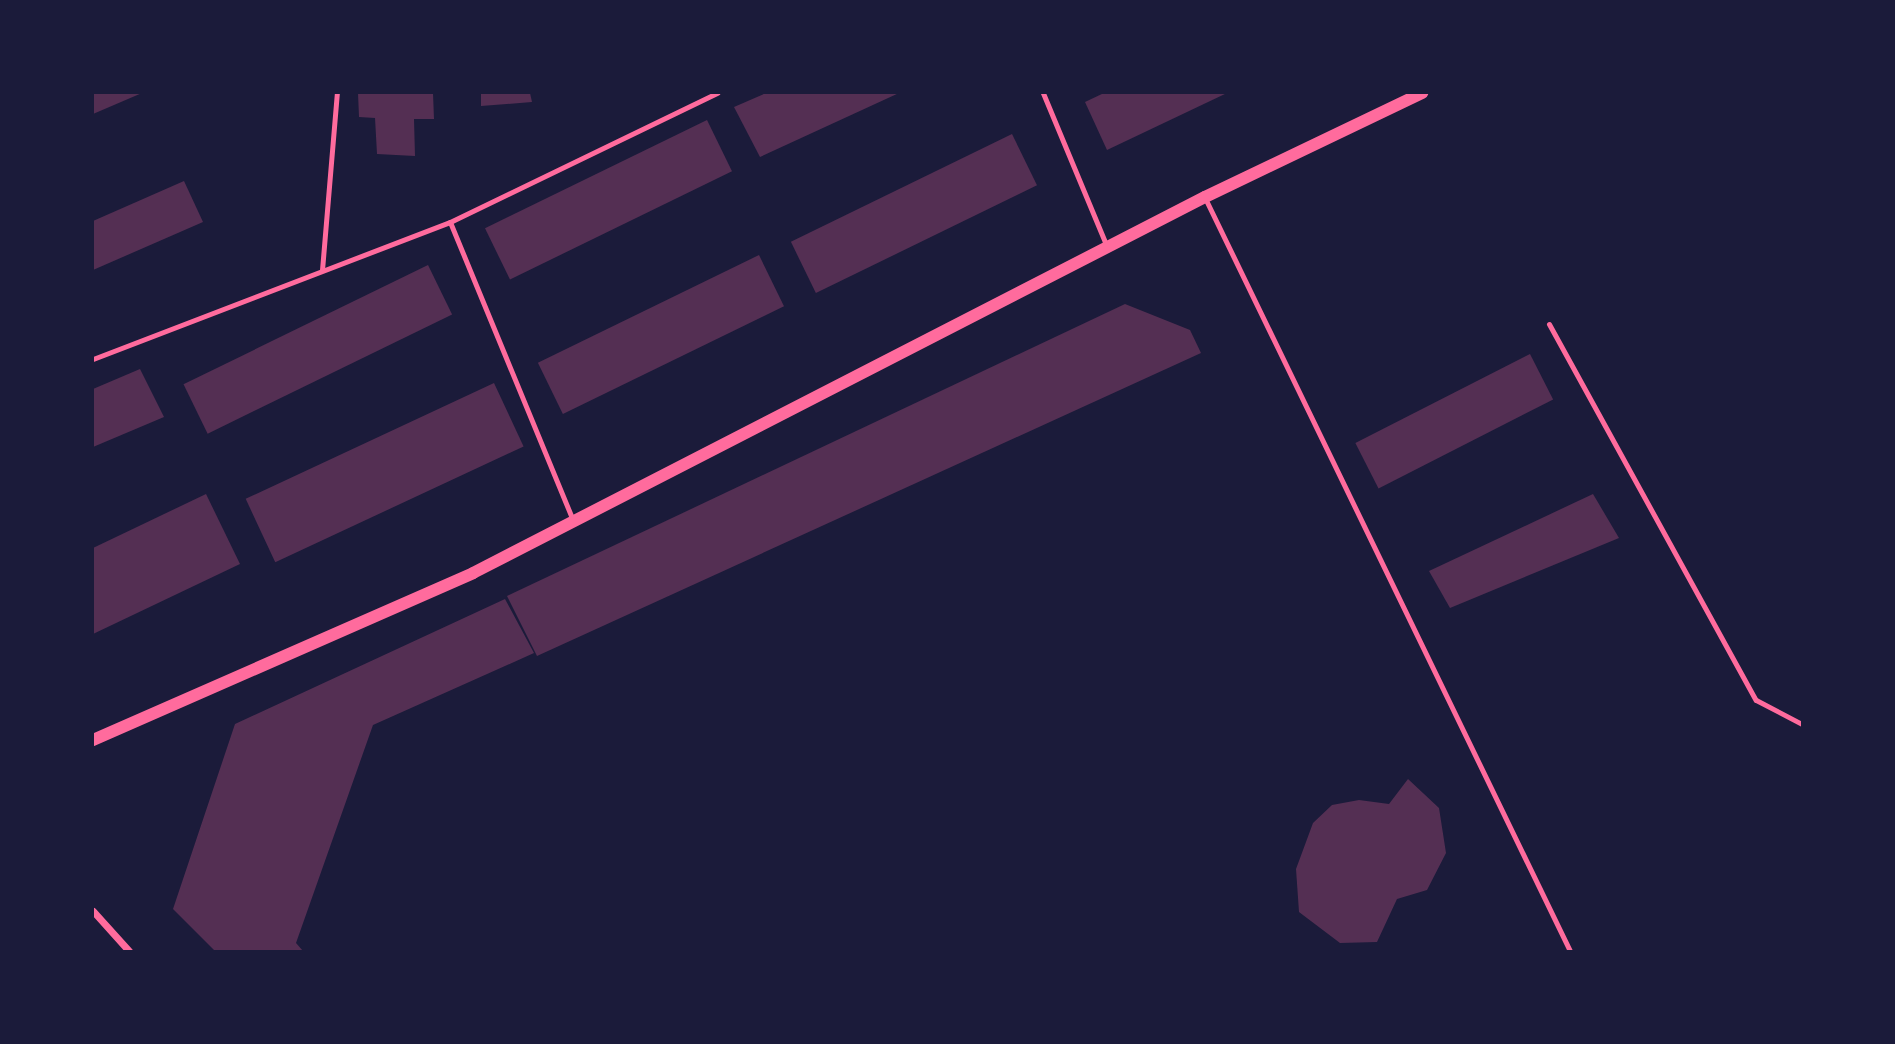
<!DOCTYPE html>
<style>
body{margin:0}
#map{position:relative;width:1895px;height:1044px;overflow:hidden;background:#1b1b3a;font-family:"Noto Sans",sans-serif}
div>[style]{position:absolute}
.building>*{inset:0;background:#542f53;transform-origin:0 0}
.service>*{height:5px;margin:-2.5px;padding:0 2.5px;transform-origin:2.5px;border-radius:2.5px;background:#ff6b9d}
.minor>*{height:7px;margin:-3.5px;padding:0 3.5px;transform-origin:3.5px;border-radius:3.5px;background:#ff6b9d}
.tertiary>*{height:12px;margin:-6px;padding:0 6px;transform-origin:6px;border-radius:6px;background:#ff6b9d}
span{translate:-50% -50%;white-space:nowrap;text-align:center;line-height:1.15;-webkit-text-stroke:5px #1b1b3a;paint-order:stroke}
.frame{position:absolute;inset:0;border:94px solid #1b1b3a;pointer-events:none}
</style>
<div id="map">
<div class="building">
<i style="clip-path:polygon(93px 93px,142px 93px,93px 114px)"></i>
<i style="clip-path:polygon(358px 93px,433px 93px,434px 119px,414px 119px,415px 156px,377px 154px,375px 118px,359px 117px)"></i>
<i style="clip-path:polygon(481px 93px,530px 93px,532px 102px,481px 106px)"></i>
<i style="clip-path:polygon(766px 93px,899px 93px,760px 157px,734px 107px)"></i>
<i style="clip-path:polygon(1104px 93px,1227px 93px,1107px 150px,1085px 102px)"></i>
<i style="left:707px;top:120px;width:57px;height:247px;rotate:64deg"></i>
<i style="left:1012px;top:134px;width:57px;height:246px;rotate:64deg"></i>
<i style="clip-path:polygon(184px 181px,203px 222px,93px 270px,93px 221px)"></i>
<i style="left:759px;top:255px;width:57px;height:246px;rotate:64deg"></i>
<i style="left:428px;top:265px;width:55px;height:272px;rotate:64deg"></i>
<i style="clip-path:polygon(1125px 304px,1190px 330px,1201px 353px,537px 656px,507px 596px)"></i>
<i style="left:1530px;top:354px;width:51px;height:196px;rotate:63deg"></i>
<i style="clip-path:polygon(140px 369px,164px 417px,93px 447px,93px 389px)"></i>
<i style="left:494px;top:383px;width:70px;height:274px;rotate:65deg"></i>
<i style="clip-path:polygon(206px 494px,240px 564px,93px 634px,93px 548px)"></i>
<i style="clip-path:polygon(1593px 494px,1619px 538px,1450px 608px,1429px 571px)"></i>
<i style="clip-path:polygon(505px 599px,534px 653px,373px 725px,296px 943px,303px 951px,215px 951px,173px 909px,235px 724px)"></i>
<i style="clip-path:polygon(1408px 779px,1439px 808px,1446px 853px,1427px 890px,1397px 899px,1377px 942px,1340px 943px,1299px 912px,1296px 869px,1313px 823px,1332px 805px,1359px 800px,1389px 804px)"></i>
</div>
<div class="service">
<i style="left:1043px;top:93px;width:167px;rotate:67.4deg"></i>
<i style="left:1205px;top:198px;width:837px;rotate:64.14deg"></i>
<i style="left:450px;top:222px;width:322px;rotate:67.6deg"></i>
<i style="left:322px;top:270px;width:178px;rotate:-85.2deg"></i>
<i style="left:1549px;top:324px;width:429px;rotate:61.2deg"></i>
<i style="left:1756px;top:700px;width:52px;rotate:27.6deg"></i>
<i style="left:93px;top:359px;width:382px;rotate:-21deg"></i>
<i style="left:450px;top:222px;width:297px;rotate:-25.8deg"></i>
</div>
<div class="minor">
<i style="left:93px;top:911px;width:54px;rotate:48deg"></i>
</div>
<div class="tertiary">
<i style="left:93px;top:740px;width:415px;rotate:-23.7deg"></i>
<i style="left:473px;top:573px;width:823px;rotate:-27.19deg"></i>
<i style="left:1205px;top:197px;width:241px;rotate:-25.6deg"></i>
</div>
<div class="frame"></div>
</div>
